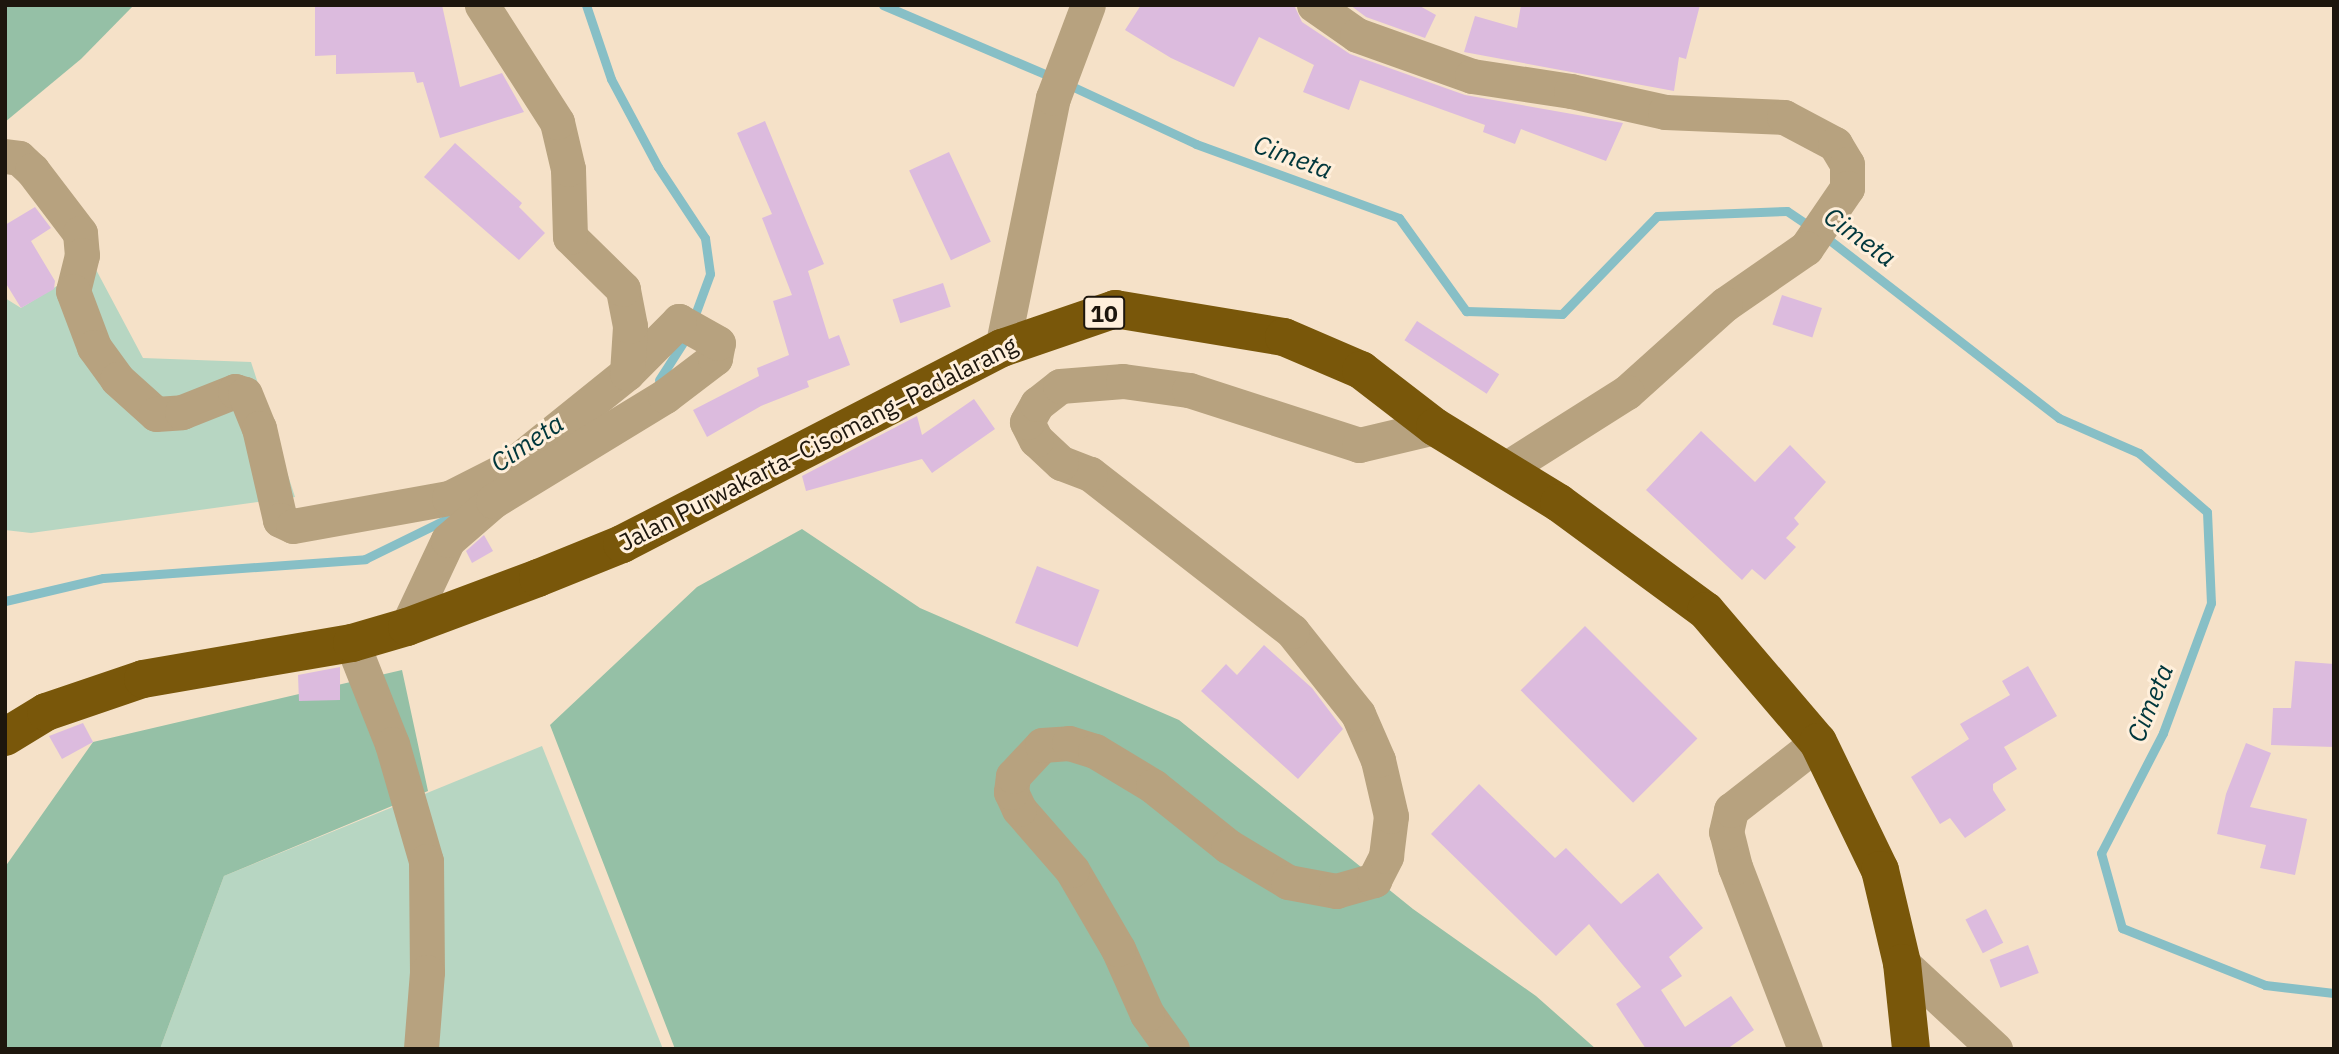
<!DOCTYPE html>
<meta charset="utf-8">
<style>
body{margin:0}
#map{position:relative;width:2339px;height:1054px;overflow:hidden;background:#f5e1c8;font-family:"IBM Plex Sans",sans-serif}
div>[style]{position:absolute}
.green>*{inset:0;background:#b7d6c2}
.forest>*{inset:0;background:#95c0a6}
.stream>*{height:9px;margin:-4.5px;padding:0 4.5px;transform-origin:4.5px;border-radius:4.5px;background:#87bfc6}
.building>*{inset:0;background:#dcbbde;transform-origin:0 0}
.minor>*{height:35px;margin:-17.5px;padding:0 17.5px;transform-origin:17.5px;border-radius:17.5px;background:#b7a27f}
.highway>*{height:38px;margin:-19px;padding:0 19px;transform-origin:19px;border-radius:19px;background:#79570a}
span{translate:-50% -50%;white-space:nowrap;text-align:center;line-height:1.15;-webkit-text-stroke:6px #ffefdb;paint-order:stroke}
.shield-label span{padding:2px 5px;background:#ffefdb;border:2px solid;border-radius:5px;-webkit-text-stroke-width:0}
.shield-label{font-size:23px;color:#1d160d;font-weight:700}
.street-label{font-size:24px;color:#1d160d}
.water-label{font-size:26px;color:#00373c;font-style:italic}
.frame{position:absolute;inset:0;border:7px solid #1d160d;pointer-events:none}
</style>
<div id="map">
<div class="green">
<i style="clip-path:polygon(93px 264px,143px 358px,251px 362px,295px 497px,31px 533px,5px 530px,5px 298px,21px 308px)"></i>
<i style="clip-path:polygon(542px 746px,663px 1049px,160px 1049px,224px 876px)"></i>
</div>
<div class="forest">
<i style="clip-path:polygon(5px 5px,134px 5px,81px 59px,5px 122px)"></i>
<i style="clip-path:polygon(802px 529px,920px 608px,1179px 720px,1413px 909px,1536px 996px,1596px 1049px,675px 1049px,550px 725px,697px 587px)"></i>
<i style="clip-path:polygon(402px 670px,428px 791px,224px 876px,160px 1049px,5px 1049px,5px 867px,93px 742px)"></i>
</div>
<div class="stream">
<i style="left:586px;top:5px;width:78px;rotate:71.3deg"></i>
<i style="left:611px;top:79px;width:100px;rotate:61.9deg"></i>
<i style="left:658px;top:167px;width:85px;rotate:56.5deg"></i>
<i style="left:705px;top:238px;width:36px;rotate:82deg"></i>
<i style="left:710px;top:274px;width:49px;rotate:110.3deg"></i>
<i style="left:883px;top:5px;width:186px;rotate:23.1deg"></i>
<i style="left:1067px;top:84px;width:142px;rotate:24.9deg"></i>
<i style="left:1196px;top:144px;width:216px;rotate:20deg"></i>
<i style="left:1399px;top:218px;width:115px;rotate:54.2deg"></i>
<i style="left:1466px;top:311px;width:96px;rotate:1.8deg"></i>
<i style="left:1562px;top:314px;width:136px;rotate:-45.9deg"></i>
<i style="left:1657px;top:216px;width:130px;rotate:-2.2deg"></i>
<i style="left:1787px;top:211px;width:29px;rotate:34deg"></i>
<i style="left:1823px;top:235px;width:299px;rotate:37.8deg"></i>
<i style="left:2059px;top:418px;width:87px;rotate:23.6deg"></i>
<i style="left:2139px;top:453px;width:90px;rotate:40.9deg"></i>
<i style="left:2207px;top:512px;width:91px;rotate:87.5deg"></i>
<i style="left:2211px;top:603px;width:139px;rotate:110.3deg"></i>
<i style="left:2163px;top:733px;width:135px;rotate:117.3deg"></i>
<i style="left:2101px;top:853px;width:78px;rotate:74.4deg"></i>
<i style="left:2122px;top:928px;width:154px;rotate:21.7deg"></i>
<i style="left:2265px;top:985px;width:69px;rotate:6.6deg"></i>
<i style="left:659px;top:380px;width:56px;rotate:-57.4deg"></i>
<i style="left:5px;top:601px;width:101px;rotate:-13.2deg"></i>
<i style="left:103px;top:578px;width:263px;rotate:-4.1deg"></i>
<i style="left:365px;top:559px;width:100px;rotate:-26.1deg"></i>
</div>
<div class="building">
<i style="clip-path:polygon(315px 5px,442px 5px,460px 87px,502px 73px,524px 112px,440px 138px,423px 82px,417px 83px,414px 72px,336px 74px,336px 55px,315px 56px)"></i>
<i style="clip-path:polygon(1141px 5px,1294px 5px,1302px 22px,1350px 54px,1465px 95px,1623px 123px,1606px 161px,1521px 129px,1515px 144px,1483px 132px,1485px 125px,1360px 80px,1349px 110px,1303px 92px,1314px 65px,1259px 37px,1234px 87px,1171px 58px,1125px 30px)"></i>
<i style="clip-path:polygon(1350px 5px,1418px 5px,1436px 15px,1425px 38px,1366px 17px)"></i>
<i style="clip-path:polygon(1521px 5px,1700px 5px,1686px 59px,1679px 57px,1674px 91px,1464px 52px,1475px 16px,1517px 28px)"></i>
<i style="clip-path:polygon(765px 121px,824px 264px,808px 271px,829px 339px,839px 335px,850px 365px,807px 381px,809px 387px,761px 406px,707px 437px,693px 410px,759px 376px,757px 368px,789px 355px,773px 301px,792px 295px,762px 218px,772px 214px,737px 133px)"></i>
<i style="clip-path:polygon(455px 143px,522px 203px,519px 207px,545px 233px,519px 260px,424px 177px)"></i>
<i style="left:949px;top:152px;width:99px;height:44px;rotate:65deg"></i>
<i style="clip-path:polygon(35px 207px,51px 228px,31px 241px,55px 281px,54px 289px,21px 308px,5px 282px,5px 225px)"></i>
<i style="left:943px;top:283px;width:25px;height:53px;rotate:72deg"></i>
<i style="left:1782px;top:295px;width:42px;height:31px;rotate:18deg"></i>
<i style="left:1417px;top:321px;width:98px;height:23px;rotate:33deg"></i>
<i style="clip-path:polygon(974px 399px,995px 429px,932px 473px,922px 459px,806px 491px,802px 476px,917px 416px,922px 435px)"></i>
<i style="clip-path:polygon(1701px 431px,1755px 482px,1790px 445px,1826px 482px,1794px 518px,1799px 524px,1786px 538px,1796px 547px,1765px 580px,1752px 569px,1742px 580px,1646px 490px)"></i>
<i style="clip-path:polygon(484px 535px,493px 551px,472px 563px,466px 551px)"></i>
<i style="left:1037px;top:566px;width:67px;height:61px;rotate:21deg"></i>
<i style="left:1585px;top:626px;width:159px;height:91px;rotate:45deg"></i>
<i style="clip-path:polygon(1264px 645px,1312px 688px,1343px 729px,1298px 779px,1201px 691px,1226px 664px,1237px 675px)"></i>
<i style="clip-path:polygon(2295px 661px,2334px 664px,2334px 747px,2271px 745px,2273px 708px,2291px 708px)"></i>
<i style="clip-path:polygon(2028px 666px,2057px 716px,2004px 747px,2017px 769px,1993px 784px,1993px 790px,2006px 810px,1965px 838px,1950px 818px,1940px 824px,1911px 777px,1969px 739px,1960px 724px,2010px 695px,2002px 681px)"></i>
<i style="clip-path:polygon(340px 667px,340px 700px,299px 701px,298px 675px)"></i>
<i style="clip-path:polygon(83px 723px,93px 742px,62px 759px,49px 736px)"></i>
<i style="clip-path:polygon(2246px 743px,2271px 753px,2250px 807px,2307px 819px,2295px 875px,2260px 868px,2266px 845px,2217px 834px,2226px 794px)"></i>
<i style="clip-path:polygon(1479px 784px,1555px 858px,1566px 848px,1621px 904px,1658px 873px,1703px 928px,1669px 957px,1682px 976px,1661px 990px,1685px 1027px,1731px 996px,1754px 1030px,1727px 1049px,1646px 1049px,1616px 1004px,1641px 987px,1589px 924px,1556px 956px,1431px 834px)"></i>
<i style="left:1986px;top:909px;width:38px;height:23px;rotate:63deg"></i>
<i style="left:2028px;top:945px;width:30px;height:41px;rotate:69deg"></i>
</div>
<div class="minor">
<i style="left:1314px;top:5px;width:52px;rotate:34.9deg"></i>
<i style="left:1357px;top:35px;width:122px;rotate:19.6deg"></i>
<i style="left:1472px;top:76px;width:100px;rotate:8.6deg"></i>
<i style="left:1571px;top:91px;width:96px;rotate:12.6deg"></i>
<i style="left:1665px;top:112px;width:119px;rotate:2.4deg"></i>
<i style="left:1784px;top:117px;width:58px;rotate:27.9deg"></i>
<i style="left:1835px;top:144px;width:23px;rotate:59deg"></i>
<i style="left:1847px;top:164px;width:24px;rotate:90deg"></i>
<i style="left:1847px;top:188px;width:73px;rotate:124.3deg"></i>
<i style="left:1806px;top:248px;width:98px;rotate:145.3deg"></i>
<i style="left:1725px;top:304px;width:132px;rotate:138.1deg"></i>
<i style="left:1627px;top:392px;width:144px;rotate:147.7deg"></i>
<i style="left:5px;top:156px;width:14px;rotate:8deg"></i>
<i style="left:19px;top:158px;width:18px;rotate:43deg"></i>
<i style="left:32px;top:170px;width:79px;rotate:52.7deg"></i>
<i style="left:80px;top:233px;width:22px;rotate:85deg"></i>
<i style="left:82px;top:255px;width:37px;rotate:104deg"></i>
<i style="left:73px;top:291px;width:60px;rotate:69.4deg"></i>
<i style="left:94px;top:347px;width:39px;rotate:54deg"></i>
<i style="left:117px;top:379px;width:52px;rotate:41.9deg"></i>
<i style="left:156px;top:414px;width:26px;rotate:-4deg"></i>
<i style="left:182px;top:412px;width:57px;rotate:-21.6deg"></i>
<i style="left:235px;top:391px;width:10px;rotate:17deg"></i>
<i style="left:245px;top:394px;width:37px;rotate:68deg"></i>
<i style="left:259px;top:428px;width:94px;rotate:77.1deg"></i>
<i style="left:280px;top:520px;width:14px;rotate:25deg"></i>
<i style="left:293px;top:526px;width:158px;rotate:-10.2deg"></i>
<i style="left:449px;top:498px;width:68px;rotate:-26.9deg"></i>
<i style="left:510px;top:467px;width:150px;rotate:-38.8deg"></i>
<i style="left:1002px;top:348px;width:255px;rotate:-78.5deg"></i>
<i style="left:1053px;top:98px;width:99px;rotate:-69.4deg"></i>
<i style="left:407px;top:627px;width:96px;rotate:-64.8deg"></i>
<i style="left:448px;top:540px;width:60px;rotate:-40.9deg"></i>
<i style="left:493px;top:501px;width:202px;rotate:-31.4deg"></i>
<i style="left:665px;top:396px;width:63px;rotate:-37.2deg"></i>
<i style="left:715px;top:358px;width:15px;rotate:-79deg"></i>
<i style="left:718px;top:343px;width:45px;rotate:-150.6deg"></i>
<i style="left:679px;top:321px;width:74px;rotate:135deg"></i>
<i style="left:627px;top:373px;width:47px;rotate:-86.3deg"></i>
<i style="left:630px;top:326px;width:38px;rotate:-101deg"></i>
<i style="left:623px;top:289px;width:74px;rotate:-135.5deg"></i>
<i style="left:570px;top:237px;width:68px;rotate:-91.7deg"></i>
<i style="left:568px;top:169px;width:48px;rotate:-103.2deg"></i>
<i style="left:557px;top:122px;width:139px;rotate:-122.7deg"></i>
<i style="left:352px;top:643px;width:109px;rotate:68.4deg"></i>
<i style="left:392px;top:744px;width:122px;rotate:73.8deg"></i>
<i style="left:426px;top:861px;width:111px;rotate:89.5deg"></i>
<i style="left:427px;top:972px;width:77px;rotate:94.5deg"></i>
<i style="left:1902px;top:963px;width:127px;rotate:42.8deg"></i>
<i style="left:1172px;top:1049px;width:43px;rotate:-125.5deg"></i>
<i style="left:1147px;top:1014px;width:71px;rotate:-114deg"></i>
<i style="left:1118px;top:949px;width:91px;rotate:-120.2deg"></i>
<i style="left:1072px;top:870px;width:81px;rotate:-131deg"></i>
<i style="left:1019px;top:809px;width:19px;rotate:-115deg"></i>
<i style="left:1011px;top:792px;width:16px;rotate:-83deg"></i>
<i style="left:1013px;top:776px;width:42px;rotate:-46.9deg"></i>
<i style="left:1042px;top:745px;width:27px;rotate:-4deg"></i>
<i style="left:1069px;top:743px;width:27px;rotate:17deg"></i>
<i style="left:1095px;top:751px;width:68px;rotate:31.1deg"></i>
<i style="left:1153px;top:786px;width:96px;rotate:38.7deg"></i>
<i style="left:1228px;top:846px;width:70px;rotate:31deg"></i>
<i style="left:1288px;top:882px;width:49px;rotate:10.6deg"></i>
<i style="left:1336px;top:891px;width:40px;rotate:-16deg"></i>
<i style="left:1374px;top:880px;width:27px;rotate:-63deg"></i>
<i style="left:1386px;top:856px;width:40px;rotate:-82.9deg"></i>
<i style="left:1391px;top:816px;width:57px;rotate:-103.1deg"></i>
<i style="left:1378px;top:760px;width:50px;rotate:-113.5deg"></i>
<i style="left:1358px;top:714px;width:106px;rotate:-128.5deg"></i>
<i style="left:1292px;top:631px;width:256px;rotate:-142.1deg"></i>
<i style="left:1090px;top:474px;width:31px;rotate:-159deg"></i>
<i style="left:1061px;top:463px;width:34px;rotate:-137deg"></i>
<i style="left:1036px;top:440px;width:20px;rotate:-117deg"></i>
<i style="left:1027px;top:422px;width:21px;rotate:-61deg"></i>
<i style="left:1037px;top:404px;width:29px;rotate:-38deg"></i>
<i style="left:1060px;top:386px;width:63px;rotate:-4.5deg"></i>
<i style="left:1123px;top:381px;width:67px;rotate:7.8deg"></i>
<i style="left:1189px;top:390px;width:179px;rotate:17.9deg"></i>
<i style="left:1359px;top:445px;width:78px;rotate:-13.3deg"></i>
<i style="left:1805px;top:1049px;width:195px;rotate:-111deg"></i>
<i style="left:1735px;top:867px;width:36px;rotate:-104deg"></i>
<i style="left:1726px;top:832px;width:23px;rotate:-77deg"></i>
<i style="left:1731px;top:810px;width:110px;rotate:-38deg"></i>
</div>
<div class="highway">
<i style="left:5px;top:737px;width:48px;rotate:-31.4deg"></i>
<i style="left:46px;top:712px;width:102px;rotate:-18.8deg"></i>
<i style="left:143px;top:679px;width:212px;rotate:-9.8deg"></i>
<i style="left:352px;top:643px;width:57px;rotate:-16.2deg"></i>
<i style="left:407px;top:627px;width:140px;rotate:-20.5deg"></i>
<i style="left:538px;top:578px;width:91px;rotate:-22deg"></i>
<i style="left:622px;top:544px;width:428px;rotate:-27.3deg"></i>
<i style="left:1002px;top:348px;width:120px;rotate:-19deg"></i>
<i style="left:1115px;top:309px;width:171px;rotate:9.4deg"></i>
<i style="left:1284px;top:337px;width:84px;rotate:23.2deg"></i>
<i style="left:1361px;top:370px;width:93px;rotate:37.6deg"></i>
<i style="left:1435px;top:427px;width:145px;rotate:31.5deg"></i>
<i style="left:1559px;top:503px;width:182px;rotate:36.3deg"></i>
<i style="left:1706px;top:611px;width:172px;rotate:49.5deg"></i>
<i style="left:1818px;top:742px;width:142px;rotate:64.2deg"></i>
<i style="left:1880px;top:870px;width:96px;rotate:76.7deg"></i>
<i style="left:1902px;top:963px;width:86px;rotate:84deg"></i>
</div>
<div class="shield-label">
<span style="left:1104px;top:313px">10</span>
</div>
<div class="street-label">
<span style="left:818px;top:444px;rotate:-27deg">Jalan Purwakarta–Cisomang–Padalarang</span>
</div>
<div class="water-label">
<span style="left:1293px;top:157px;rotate:20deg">Cimeta</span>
<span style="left:1860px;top:237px;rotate:36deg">Cimeta</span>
<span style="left:527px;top:443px;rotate:-34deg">Cimeta</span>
<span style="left:2150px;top:703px;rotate:-68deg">Cimeta</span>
</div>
<div class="frame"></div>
</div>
